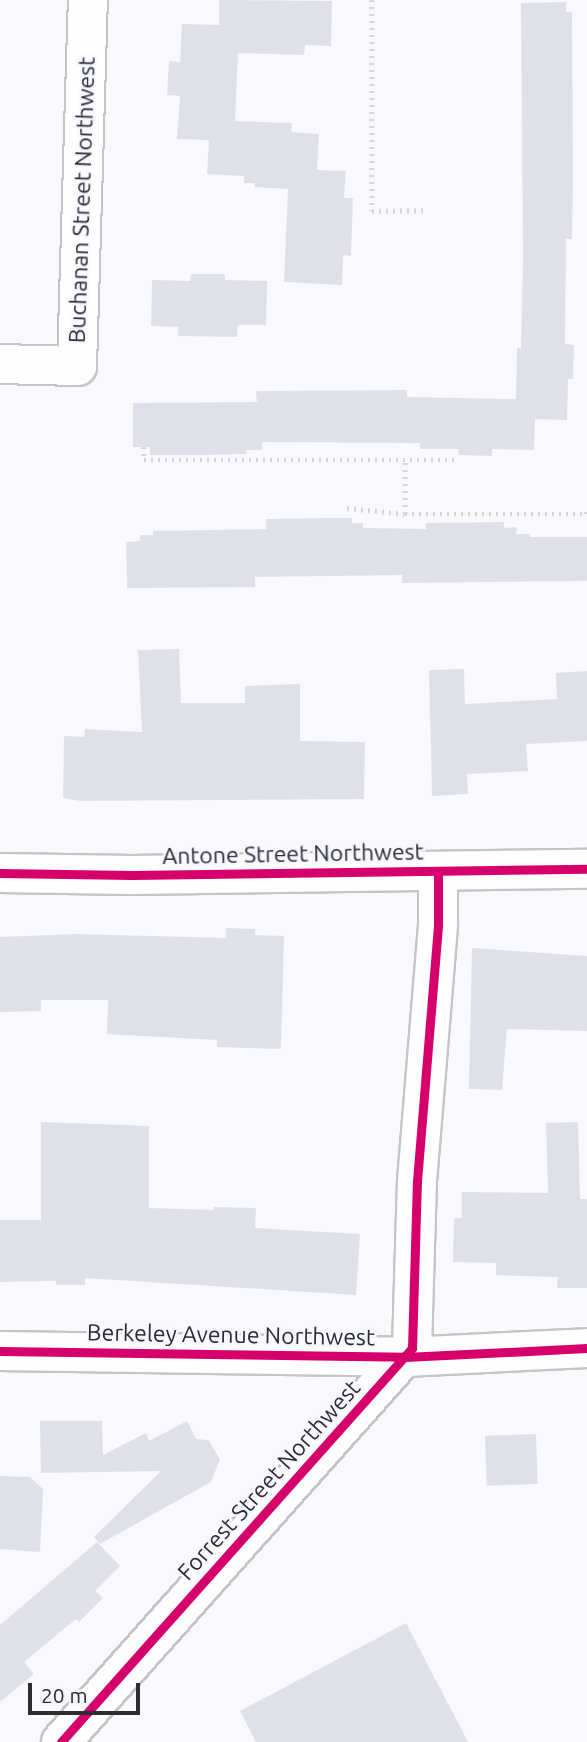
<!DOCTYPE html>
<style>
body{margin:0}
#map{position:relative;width:587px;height:1742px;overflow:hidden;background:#f8f8fd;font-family:Ubuntu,sans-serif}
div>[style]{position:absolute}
.building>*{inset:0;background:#e0e1e8;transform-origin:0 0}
.path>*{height:4.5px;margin-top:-2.25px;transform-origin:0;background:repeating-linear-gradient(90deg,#d6d6d8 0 2px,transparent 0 7px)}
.roads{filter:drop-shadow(2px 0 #c4c5c9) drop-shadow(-2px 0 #c4c5c9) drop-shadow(0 2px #c4c5c9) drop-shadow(0 -2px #c4c5c9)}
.street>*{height:38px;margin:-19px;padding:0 19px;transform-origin:19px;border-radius:19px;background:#fefeff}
.cycleway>*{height:9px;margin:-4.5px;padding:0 4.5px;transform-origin:4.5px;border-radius:4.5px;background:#d6006c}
span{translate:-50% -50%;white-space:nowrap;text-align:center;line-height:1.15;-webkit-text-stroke:5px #f6f7ff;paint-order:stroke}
.street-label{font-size:23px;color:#2c2d30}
.scale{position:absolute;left:28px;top:1683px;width:112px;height:32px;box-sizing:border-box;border:4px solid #2c2d30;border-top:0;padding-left:9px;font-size:21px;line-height:24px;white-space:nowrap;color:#2c2d30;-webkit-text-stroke:5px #f6f7ff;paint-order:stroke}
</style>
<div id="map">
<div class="building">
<i style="clip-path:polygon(219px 0,332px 1px,331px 46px,305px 45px,304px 55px,238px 53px,235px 121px,292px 123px,291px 132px,319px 134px,317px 170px,346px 171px,344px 198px,353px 198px,351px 256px,343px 255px,342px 285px,284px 282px,288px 189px,254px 187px,255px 183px,244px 183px,244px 176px,207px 174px,209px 140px,177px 139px,180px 96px,167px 95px,169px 61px,180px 62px,182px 24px,219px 25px)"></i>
<i style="clip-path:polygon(566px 2px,566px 12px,572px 12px,573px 177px,572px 239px,566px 239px,565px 344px,574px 345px,573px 379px,568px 379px,567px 420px,535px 419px,534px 450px,492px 449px,492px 456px,459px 455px,458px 449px,420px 449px,420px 443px,262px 442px,262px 450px,246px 450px,246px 454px,207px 455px,150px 455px,150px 447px,133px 447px,133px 403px,257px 402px,256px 391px,407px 390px,407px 397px,516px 399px,517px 348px,521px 348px,523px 258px,521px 3px)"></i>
<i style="clip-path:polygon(191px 274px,225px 274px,225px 280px,267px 281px,266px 325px,238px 325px,237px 337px,178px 336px,178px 327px,151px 326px,152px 280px,190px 281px)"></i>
<i style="clip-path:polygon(323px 518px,352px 518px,352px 523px,363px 523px,363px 528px,426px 529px,426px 523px,504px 522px,504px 528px,517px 527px,516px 534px,530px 534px,530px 537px,587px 537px,587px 581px,402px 583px,402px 575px,255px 577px,255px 587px,127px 588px,126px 542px,140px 541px,140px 535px,153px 535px,153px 531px,266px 529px,266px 519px)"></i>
<i style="clip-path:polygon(179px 649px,181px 703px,245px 703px,245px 686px,300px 684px,300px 741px,365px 742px,364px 799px,81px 801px,63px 798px,64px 736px,84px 737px,85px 729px,142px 732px,138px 650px)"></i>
<i style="clip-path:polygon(464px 669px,465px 704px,557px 699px,556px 673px,587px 671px,587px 741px,526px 744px,528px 771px,467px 774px,468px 794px,432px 796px,429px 670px)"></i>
<i style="clip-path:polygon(226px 928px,255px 929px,255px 935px,284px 936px,281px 1049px,217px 1047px,217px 1040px,107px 1034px,108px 1000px,41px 1000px,41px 1011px,0 1012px,0 937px,76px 934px,226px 938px)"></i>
<i style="clip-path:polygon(472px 948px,587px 956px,587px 1031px,507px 1029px,502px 1090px,469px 1089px)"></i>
<i style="clip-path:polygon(41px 1122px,149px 1126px,149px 1208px,214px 1210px,214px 1207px,256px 1208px,255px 1228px,360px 1234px,356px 1295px,85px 1278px,85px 1285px,56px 1285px,56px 1281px,0 1282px,0 1220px,41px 1220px)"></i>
<i style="clip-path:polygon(578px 1122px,580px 1199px,587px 1199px,587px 1288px,557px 1288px,558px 1277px,496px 1275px,496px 1263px,453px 1262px,454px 1218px,462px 1218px,462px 1192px,548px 1193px,546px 1123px)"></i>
<i style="clip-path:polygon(40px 1421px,102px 1421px,103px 1455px,146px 1433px,149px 1441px,187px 1421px,196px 1439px,208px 1440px,220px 1459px,211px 1482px,100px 1544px,94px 1537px,161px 1471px,41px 1473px)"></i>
<i style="left:536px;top:1434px;width:50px;height:51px;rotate:88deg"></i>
<i style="clip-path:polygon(0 1476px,30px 1477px,43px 1489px,40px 1552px,0 1549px)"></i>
<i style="clip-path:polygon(97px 1542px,120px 1566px,95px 1591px,103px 1598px,79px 1622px,76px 1619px,24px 1662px,34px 1674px,0 1702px,0 1625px)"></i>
<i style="clip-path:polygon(406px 1623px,468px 1742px,256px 1742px,240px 1711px)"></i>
</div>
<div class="path">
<i style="left:372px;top:0;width:211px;rotate:90deg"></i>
<i style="left:372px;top:211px;width:56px;rotate:-1deg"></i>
<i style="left:144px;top:447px;width:13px;rotate:90deg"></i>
<i style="left:144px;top:460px;width:310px"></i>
<i style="left:347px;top:508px;width:58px;rotate:5.9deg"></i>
<i style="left:405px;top:514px;width:181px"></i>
<i style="left:586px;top:514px;width:7px;rotate:-82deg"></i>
<i style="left:405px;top:514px;width:54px;rotate:-90deg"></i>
</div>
<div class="roads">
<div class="street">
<i style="left:0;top:364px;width:77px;rotate:1.5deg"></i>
<i style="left:77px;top:366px;width:366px;rotate:-88.3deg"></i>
<i style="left:0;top:873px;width:132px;rotate:0.9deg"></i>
<i style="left:132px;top:875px;width:455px;rotate:-0.8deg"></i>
<i style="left:0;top:1351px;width:405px;rotate:0.8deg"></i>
<i style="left:405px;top:1357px;width:182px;rotate:-2.8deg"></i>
<i style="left:61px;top:1742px;width:528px;rotate:-48.3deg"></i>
<i style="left:412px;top:1348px;width:167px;rotate:-88.3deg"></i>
<i style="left:417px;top:1181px;width:258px;rotate:-85.3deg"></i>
<i style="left:438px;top:924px;width:52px;rotate:-90deg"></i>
</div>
</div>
<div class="cycleway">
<i style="left:0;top:873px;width:132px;rotate:0.9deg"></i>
<i style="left:132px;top:875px;width:455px;rotate:-0.8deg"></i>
<i style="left:0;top:1351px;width:405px;rotate:0.8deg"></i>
<i style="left:405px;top:1357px;width:182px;rotate:-2.8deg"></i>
<i style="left:61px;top:1742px;width:528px;rotate:-48.3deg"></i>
<i style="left:412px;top:1348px;width:167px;rotate:-88.3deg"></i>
<i style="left:417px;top:1181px;width:258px;rotate:-85.3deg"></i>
<i style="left:438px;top:924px;width:52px;rotate:-90deg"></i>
</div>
<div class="street-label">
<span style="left:82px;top:200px;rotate:-88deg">Buchanan Street Northwest</span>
<span style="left:293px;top:854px;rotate:-1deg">Antone Street Northwest</span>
<span style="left:231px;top:1335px;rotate:1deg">Berkeley Avenue Northwest</span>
<span style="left:269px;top:1480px;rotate:-48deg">Forrest Street Northwest</span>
</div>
<div class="scale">20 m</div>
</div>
